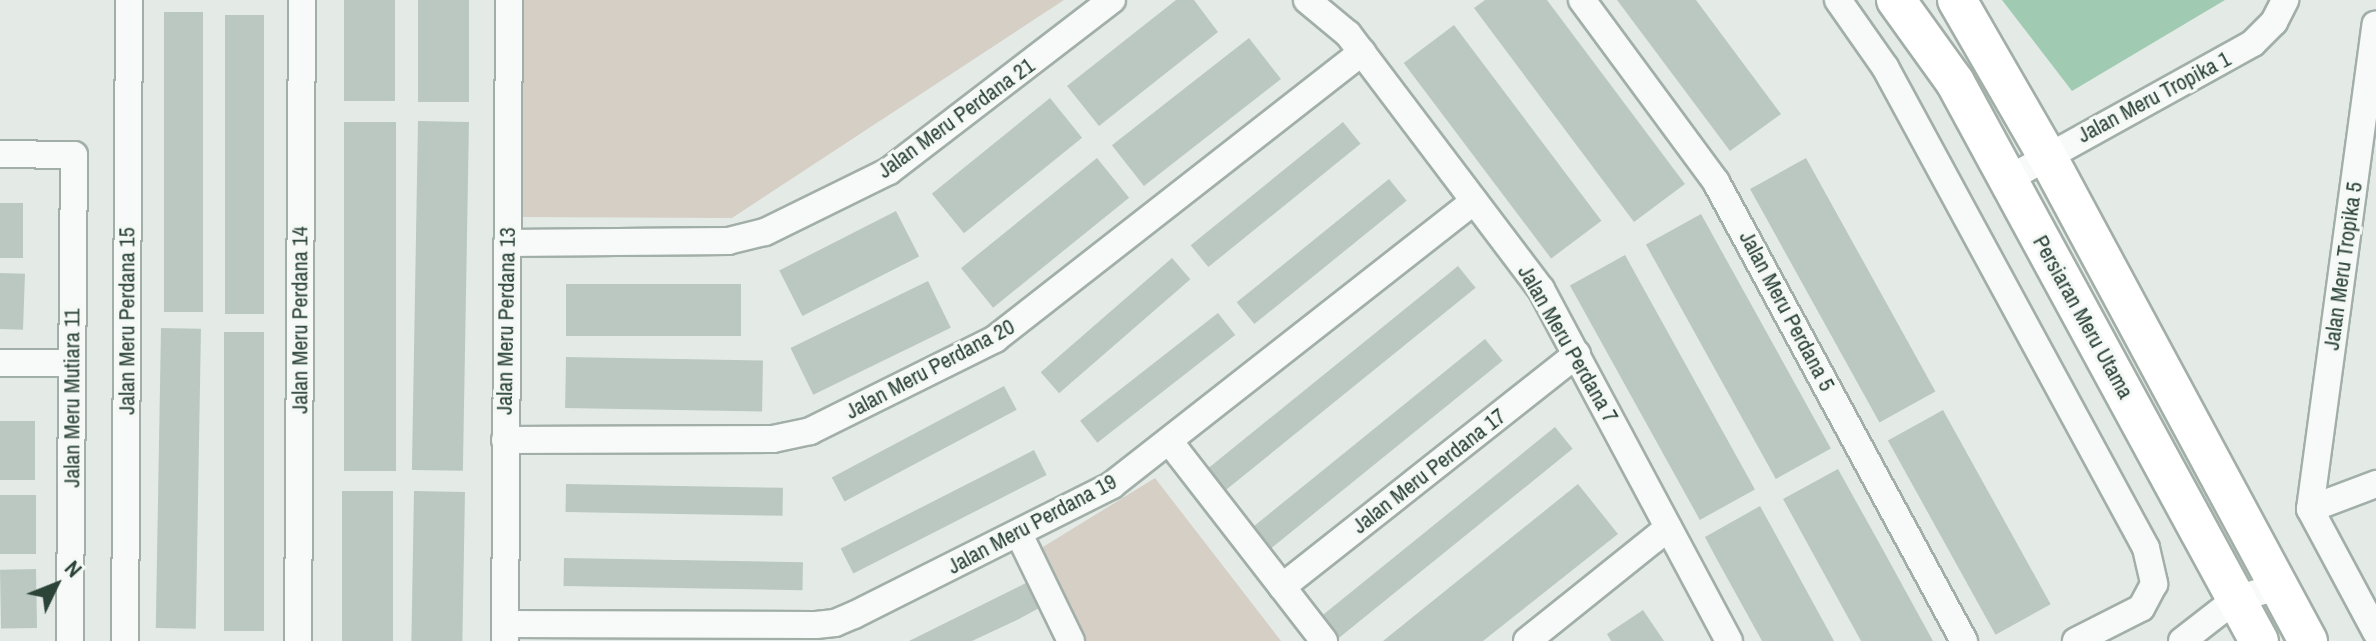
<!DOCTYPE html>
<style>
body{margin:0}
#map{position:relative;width:2376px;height:641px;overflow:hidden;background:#e4ebe7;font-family:"Archivo Narrow",sans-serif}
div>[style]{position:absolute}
.green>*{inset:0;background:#d5cfc5}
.water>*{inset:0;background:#a0cab1}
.building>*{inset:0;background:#bbc8c2;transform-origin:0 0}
.roads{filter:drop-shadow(2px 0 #a2afa8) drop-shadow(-2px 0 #a2afa8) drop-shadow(0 2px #a2afa8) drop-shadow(0 -2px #a2afa8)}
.street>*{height:26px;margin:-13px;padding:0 13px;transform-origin:13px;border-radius:13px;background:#f7faf8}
.secondary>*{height:38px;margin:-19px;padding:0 19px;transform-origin:19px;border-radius:19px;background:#fff}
span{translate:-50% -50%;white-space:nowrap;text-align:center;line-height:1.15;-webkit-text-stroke:6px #f4f8f6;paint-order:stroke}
.street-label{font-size:22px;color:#2c4338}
.north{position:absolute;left:16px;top:545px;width:80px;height:80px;-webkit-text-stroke:6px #f4f8f6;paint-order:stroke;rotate:47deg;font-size:22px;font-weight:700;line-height:32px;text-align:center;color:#2c4338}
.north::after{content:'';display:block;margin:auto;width:28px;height:36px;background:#2c4338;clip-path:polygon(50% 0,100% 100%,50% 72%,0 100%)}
</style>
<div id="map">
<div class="green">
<i style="clip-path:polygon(520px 0,1064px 0,732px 218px,515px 217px)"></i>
<i style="clip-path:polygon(1155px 478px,1281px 641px,1078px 641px,1038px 550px)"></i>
</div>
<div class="water">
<i style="clip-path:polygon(2002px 0,2225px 0,2072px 91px)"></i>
</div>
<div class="building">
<i style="left:344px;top:0;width:51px;height:101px"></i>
<i style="left:418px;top:0;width:51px;height:102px"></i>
<i style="clip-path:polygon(1176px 0,1194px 0,1218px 32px,1099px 126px,1067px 86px)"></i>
<i style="clip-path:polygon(1485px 0,1547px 0,1685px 184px,1634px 222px,1474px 8px)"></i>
<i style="clip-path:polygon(1617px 0,1696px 0,1781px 114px,1730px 151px)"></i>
<i style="left:164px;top:12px;width:39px;height:300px"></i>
<i style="left:225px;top:15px;width:39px;height:299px"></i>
<i style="left:1454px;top:25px;width:245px;height:63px;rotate:53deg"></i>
<i style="left:1249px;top:38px;width:52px;height:174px;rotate:52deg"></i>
<i style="left:1050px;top:98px;width:51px;height:152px;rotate:51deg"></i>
<i style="left:418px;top:121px;width:51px;height:349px;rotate:1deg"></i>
<i style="left:344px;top:122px;width:52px;height:349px"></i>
<i style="left:1343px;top:122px;width:28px;height:196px;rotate:51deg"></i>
<i style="left:1097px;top:158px;width:51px;height:175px;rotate:51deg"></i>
<i style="left:1806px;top:158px;width:267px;height:64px;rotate:61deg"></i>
<i style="left:1389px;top:179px;width:28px;height:196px;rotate:51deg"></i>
<i style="left:0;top:203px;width:23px;height:55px"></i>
<i style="left:896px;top:211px;width:51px;height:131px;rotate:63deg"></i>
<i style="left:1701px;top:214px;width:268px;height:63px;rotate:61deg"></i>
<i style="left:1625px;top:255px;width:268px;height:63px;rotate:61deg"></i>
<i style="left:1172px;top:258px;width:28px;height:174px;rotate:49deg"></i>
<i style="left:1458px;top:266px;width:28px;height:327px;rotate:51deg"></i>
<i style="left:0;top:273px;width:25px;height:56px;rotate:2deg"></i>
<i style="left:928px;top:281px;width:52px;height:153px;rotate:64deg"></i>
<i style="left:566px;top:284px;width:175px;height:52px"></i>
<i style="left:1218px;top:313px;width:28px;height:175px;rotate:52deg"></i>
<i style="left:161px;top:328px;width:40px;height:300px;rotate:1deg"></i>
<i style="left:224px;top:332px;width:40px;height:299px"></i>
<i style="left:1485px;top:339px;width:28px;height:303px;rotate:51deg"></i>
<i style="left:566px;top:357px;width:197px;height:51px;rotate:1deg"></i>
<i style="left:1004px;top:386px;width:27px;height:195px;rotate:62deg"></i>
<i style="left:1943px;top:410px;width:222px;height:63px;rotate:61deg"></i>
<i style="left:0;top:421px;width:35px;height:59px"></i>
<i style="left:1555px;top:427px;width:28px;height:304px;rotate:51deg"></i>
<i style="left:1034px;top:450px;width:28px;height:217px;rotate:63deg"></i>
<i style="clip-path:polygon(1838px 469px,1882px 548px,1933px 641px,1861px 641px,1783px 499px)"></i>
<i style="left:566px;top:484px;width:217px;height:28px;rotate:1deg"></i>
<i style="clip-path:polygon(1578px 484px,1618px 534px,1483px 641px,1383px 641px)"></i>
<i style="left:342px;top:491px;width:51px;height:150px"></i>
<i style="left:414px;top:491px;width:51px;height:150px;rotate:1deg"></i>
<i style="left:0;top:495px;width:36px;height:59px"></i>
<i style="clip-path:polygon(1760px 506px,1793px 566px,1834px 641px,1762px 641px,1715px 556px,1705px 537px)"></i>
<i style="left:564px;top:558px;width:239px;height:28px;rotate:1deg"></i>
<i style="left:36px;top:569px;width:59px;height:36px;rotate:89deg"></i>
<i style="clip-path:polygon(1026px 583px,1039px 608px,1019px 619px,972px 641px,909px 641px)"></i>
<i style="clip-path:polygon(1643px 610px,1664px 641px,1611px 641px,1607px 634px)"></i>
</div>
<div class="roads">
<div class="street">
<i style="left:1307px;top:0;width:53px;rotate:39.7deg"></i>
<i style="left:1348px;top:34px;width:320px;rotate:52.9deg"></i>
<i style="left:1541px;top:289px;width:399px;rotate:61.9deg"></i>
<i style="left:1582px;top:0;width:226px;rotate:53.6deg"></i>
<i style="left:1716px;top:182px;width:522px;rotate:61.62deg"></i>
<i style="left:1838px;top:0;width:82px;rotate:55deg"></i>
<i style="left:1885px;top:67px;width:547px;rotate:61.51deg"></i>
<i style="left:2146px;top:548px;width:37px;rotate:77deg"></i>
<i style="left:2154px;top:584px;width:27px;rotate:118deg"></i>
<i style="left:2141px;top:608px;width:73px;rotate:153.1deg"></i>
<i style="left:0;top:154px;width:74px;rotate:0.8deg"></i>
<i style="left:74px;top:155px;width:486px;rotate:90.5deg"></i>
<i style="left:2008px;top:179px;width:280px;rotate:-29deg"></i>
<i style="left:2253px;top:43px;width:30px;rotate:-45deg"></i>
<i style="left:2274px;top:22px;width:25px;rotate:-63deg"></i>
<i style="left:507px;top:243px;width:221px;rotate:-0.5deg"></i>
<i style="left:728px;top:241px;width:38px;rotate:-14deg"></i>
<i style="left:765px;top:232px;width:138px;rotate:-26.2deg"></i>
<i style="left:889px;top:171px;width:281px;rotate:-37.5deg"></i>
<i style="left:0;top:363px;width:72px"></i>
<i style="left:505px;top:440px;width:268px;rotate:-0.2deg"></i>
<i style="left:773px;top:439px;width:38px;rotate:-12deg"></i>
<i style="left:810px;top:431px;width:207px;rotate:-26.4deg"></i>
<i style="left:995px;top:339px;width:466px;rotate:-38deg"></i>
<i style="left:1169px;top:441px;width:253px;rotate:52.2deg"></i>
<i style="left:2310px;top:509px;width:489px;rotate:-82.3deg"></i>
<i style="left:2310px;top:509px;width:140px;rotate:61.8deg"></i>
<i style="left:2310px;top:509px;width:71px;rotate:-20.7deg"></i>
<i style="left:1019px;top:534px;width:119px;rotate:64.1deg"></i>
<i style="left:1282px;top:587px;width:376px;rotate:-38.3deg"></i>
<i style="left:505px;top:624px;width:311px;rotate:0.2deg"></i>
<i style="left:816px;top:625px;width:19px;rotate:-6deg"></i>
<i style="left:835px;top:623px;width:21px;rotate:-23deg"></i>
<i style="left:854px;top:615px;width:289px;rotate:-26.7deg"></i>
<i style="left:1112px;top:485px;width:460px;rotate:-38.1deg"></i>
<i style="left:505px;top:640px;width:640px;rotate:-89.64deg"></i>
<i style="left:125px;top:641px;width:641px;rotate:-89.64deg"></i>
<i style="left:298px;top:641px;width:641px;rotate:-89.64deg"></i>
<i style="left:1527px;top:641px;width:181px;rotate:-38.7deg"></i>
<i style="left:2182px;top:641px;width:68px;rotate:-37.9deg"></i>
<i style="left:2236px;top:599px;width:46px;rotate:-16.5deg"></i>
</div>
<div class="secondary">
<i style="left:1896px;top:0;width:101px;rotate:54.3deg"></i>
<i style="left:1955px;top:82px;width:636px;rotate:61.46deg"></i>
<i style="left:1957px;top:0;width:178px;rotate:60deg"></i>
<i style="left:2046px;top:154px;width:553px;rotate:61.72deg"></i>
</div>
</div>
<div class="street-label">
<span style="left:2154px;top:97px;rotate:-28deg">Jalan Meru Tropika 1</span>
<span style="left:956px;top:118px;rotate:-36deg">Jalan Meru Perdana 21</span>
<span style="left:2343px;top:266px;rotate:-82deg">Jalan Meru Tropika 5</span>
<span style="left:1787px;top:311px;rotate:62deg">Jalan Meru Perdana 5</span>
<span style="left:2083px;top:317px;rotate:61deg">Persiaran Meru Utama</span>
<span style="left:300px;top:320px;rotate:-90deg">Jalan Meru Perdana 14</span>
<span style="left:127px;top:321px;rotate:-90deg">Jalan Meru Perdana 15</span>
<span style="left:506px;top:321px;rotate:-89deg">Jalan Meru Perdana 13</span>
<span style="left:1568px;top:344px;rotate:60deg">Jalan Meru Perdana 7</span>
<span style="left:930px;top:369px;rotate:-28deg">Jalan Meru Perdana 20</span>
<span style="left:72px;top:398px;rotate:-90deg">Jalan Meru Mutiara 11</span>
<span style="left:1429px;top:471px;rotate:-38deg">Jalan Meru Perdana 17</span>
<span style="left:1032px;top:524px;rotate:-28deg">Jalan Meru Perdana 19</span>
</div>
<div class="north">N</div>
</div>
